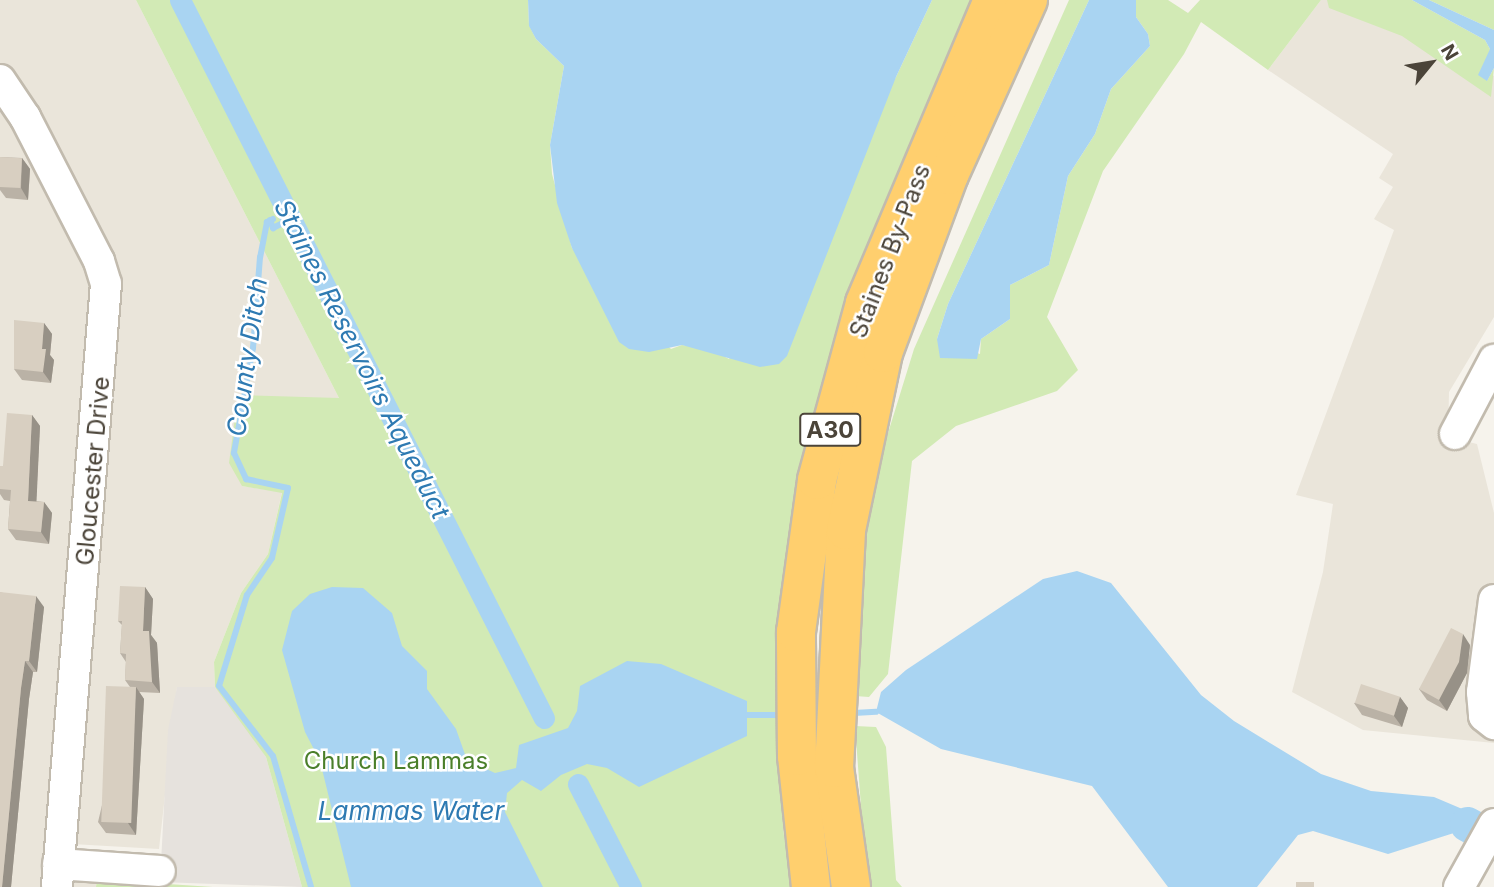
<!DOCTYPE html>
<style>
body{margin:0}
#map{position:relative;width:1494px;height:887px;overflow:hidden;background:#f6f3ec;font-family:Inter,sans-serif}
div>[style]{position:absolute}
.residential>*{inset:0;background:#eae5da}
.industrial>*{inset:0;background:#e6e2dd}
.green>*{inset:0;background:#d2eab5}
.water>*{inset:0;background:#a9d4f2}
.stream>*{height:6px;margin:-3px;padding:0 3px;transform-origin:3px;border-radius:3px;background:#a9d4f2}
.canal>*{height:21px;margin:-10.5px;padding:0 10.5px;transform-origin:10.5px;border-radius:10.5px;background:#a9d4f2}
.river>*{height:35px;margin:-17.5px;padding:0 17.5px;transform-origin:17.5px;border-radius:17.5px;background:#a9d4f2}
.roads{filter:drop-shadow(2px 0 #c2bbae) drop-shadow(-2px 0 #c2bbae) drop-shadow(0 2px #c2bbae) drop-shadow(0 -2px #c2bbae)}
.minor>*{height:30px;margin:-15px;padding:0 15px;transform-origin:15px;border-radius:15px;background:#fff}
.highway>*{height:38px;margin:-19px;padding:0 19px;transform-origin:19px;border-radius:19px;background:#ffcf6e}
.wall>*{inset:0;background:#bab2a6}
.shaded-wall>*{inset:0;background:#979187}
.building>*{inset:0;background:#d8cfc1;transform-origin:0 0}
span{translate:-50% -50%;white-space:nowrap;text-align:center;line-height:1.15;-webkit-text-stroke:5px #fff;paint-order:stroke}
.shield-label span{padding:2px 5px;background:#fff;border:2px solid;border-radius:5px;-webkit-text-stroke-width:0}
.shield-label{font-size:23px;color:#4b4439;font-weight:700}
.street-label{font-size:24px;color:#4b4439}
.park-label{font-size:24px;color:#4a7f2a}
.water-label{font-size:26px;color:#2e7ab2;font-style:italic}
.north{position:absolute;left:1396px;top:28px;width:70px;height:70px;-webkit-text-stroke:5px #fff;paint-order:stroke;rotate:60deg;font-size:19px;font-weight:700;line-height:28px;text-align:center;color:#4b4439}
.north::after{content:'';display:block;margin:auto;width:24px;height:32px;background:#4b4439;clip-path:polygon(50% 0,100% 100%,50% 72%,0 100%)}
</style>
<div id="map">
<div class="residential">
<i style="clip-path:polygon(0 0,136px 0,339px 398px,242px 486px,282px 492px,268px 554px,241px 593px,214px 662px,215px 687px,177px 687px,159px 849px,72px 844px,98px 871px,96px 887px,0 887px)"></i>
<i style="clip-path:polygon(1321px 0,1339px 0,1494px 76px,1494px 317px,1449px 392px,1448px 437px,1477px 444px,1494px 513px,1494px 743px,1363px 730px,1292px 692px,1323px 572px,1333px 504px,1296px 495px,1394px 230px,1374px 219px,1393px 187px,1379px 178px,1393px 154px,1268px 70px)"></i>
</div>
<div class="industrial">
<i style="clip-path:polygon(177px 687px,215px 687px,245px 723px,266px 757px,302px 887px,160px 882px,168px 730px)"></i>
</div>
<div class="green">
<i style="clip-path:polygon(136px 0,528px 0,529px 25px,536px 39px,564px 66px,550px 145px,552px 174px,572px 248px,671px 349px,682px 345px,710px 349px,729px 359px,896px 77px,932px 0,976px 0,838px 324px,814px 417px,785px 574px,776px 696px,784px 836px,793px 887px,302px 887px,266px 757px,215px 687px,214px 662px,241px 593px,268px 554px,282px 493px,242px 486px,229px 463px,238px 395px,339px 398px)"></i>
<i style="clip-path:polygon(1069px 0,1089px 0,948px 304px,937px 339px,980px 354px,981px 339px,1010px 319px,1010px 285px,1049px 265px,1068px 176px,1095px 134px,1111px 89px,1150px 46px,1148px 34px,1136px 17px,1136px 0,1168px 0,1188px 13px,1200px 0,1321px 0,1268px 70px,1201px 22px,1184px 54px,1103px 171px,1047px 317px,1078px 370px,1057px 391px,956px 426px,912px 461px,888px 674px,869px 697px,855px 696px,860px 566px,884px 446px,914px 349px)"></i>
<i style="clip-path:polygon(1327px 0,1412px 0,1485px 40px,1490px 49px,1487px 81px,1494px 68px,1491px 97px,1402px 36px,1329px 8px)"></i>
<i style="clip-path:polygon(1429px 0,1494px 0,1494px 30px)"></i>
<i style="clip-path:polygon(855px 726px,876px 727px,886px 747px,896px 880px,902px 887px,867px 887px)"></i>
<i style="clip-path:polygon(98px 871px,122px 881px,213px 887px,96px 887px)"></i>
</div>
<div class="water">
<i style="clip-path:polygon(528px 0,932px 0,896px 77px,787px 356px,779px 364px,760px 367px,682px 345px,649px 352px,629px 349px,619px 342px,572px 248px,557px 203px,550px 145px,564px 66px,536px 39px,529px 26px)"></i>
<i style="clip-path:polygon(1089px 0,1136px 0,1136px 17px,1148px 34px,1150px 46px,1111px 89px,1095px 134px,1068px 176px,1049px 265px,1010px 285px,1010px 319px,981px 339px,977px 359px,940px 358px,937px 339px,948px 304px)"></i>
<i style="clip-path:polygon(1412px 0,1429px 0,1494px 30px,1494px 68px,1487px 81px,1478px 75px,1490px 49px,1485px 40px)"></i>
<i style="clip-path:polygon(1077px 571px,1111px 583px,1201px 695px,1234px 721px,1321px 774px,1371px 791px,1434px 797px,1467px 811px,1467px 824px,1457px 832px,1388px 854px,1313px 831px,1298px 835px,1257px 887px,1168px 887px,1092px 786px,941px 749px,876px 712px,881px 692px,906px 670px,1043px 579px)"></i>
<i style="clip-path:polygon(332px 587px,363px 588px,392px 613px,402px 646px,427px 671px,427px 689px,456px 729px,467px 760px,495px 773px,516px 768px,519px 745px,568px 728px,577px 711px,580px 686px,627px 661px,661px 664px,747px 701px,747px 736px,639px 787px,607px 768px,587px 764px,561px 775px,541px 791px,522px 780px,507px 793px,505px 812px,543px 887px,351px 887px,320px 761px,305px 732px,282px 650px,292px 611px,310px 594px)"></i>
</div>
<div class="stream">
<i style="left:273px;top:219px;width:7px;rotate:153deg"></i>
<i style="left:267px;top:222px;width:36px;rotate:101deg"></i>
<i style="left:260px;top:257px;width:91px;rotate:94.4deg"></i>
<i style="left:253px;top:348px;width:107px;rotate:100.3deg"></i>
<i style="left:234px;top:453px;width:29px;rotate:65deg"></i>
<i style="left:246px;top:479px;width:43px;rotate:12.1deg"></i>
<i style="left:288px;top:488px;width:72px;rotate:102.9deg"></i>
<i style="left:272px;top:558px;width:45px;rotate:124deg"></i>
<i style="left:247px;top:595px;width:95px;rotate:107.1deg"></i>
<i style="left:219px;top:686px;width:88px;rotate:52.4deg"></i>
<i style="left:273px;top:756px;width:136px;rotate:73.8deg"></i>
<i style="left:270px;top:220px;width:9px;rotate:69deg"></i>
<i style="left:273px;top:228px;width:22px;rotate:-27deg"></i>
<i style="left:854px;top:713px;width:22px;rotate:-3deg"></i>
<i style="left:748px;top:715px;width:30px"></i>
</div>
<div class="canal">
<i style="left:180px;top:0;width:805px;rotate:63.12deg"></i>
<i style="left:578px;top:784px;width:116px;rotate:62.8deg"></i>
</div>
<div class="river">
<i style="left:1467px;top:824px;width:13px;rotate:29deg"></i>
</div>
<div class="roads">
<div class="minor">
<i style="left:0;top:80px;width:45px;rotate:56deg"></i>
<i style="left:25px;top:117px;width:162px;rotate:62.8deg"></i>
<i style="left:99px;top:261px;width:24px;rotate:73deg"></i>
<i style="left:106px;top:284px;width:605px;rotate:94.65deg"></i>
<i style="left:1455px;top:434px;width:84px;rotate:-62.2deg"></i>
<i style="left:1494px;top:600px;width:93px;rotate:97.4deg"></i>
<i style="left:1482px;top:692px;width:24px;rotate:85deg"></i>
<i style="left:1484px;top:716px;width:13px;rotate:39deg"></i>
<i style="left:58px;top:864px;width:102px;rotate:3.9deg"></i>
<i style="left:1459px;top:887px;width:72px;rotate:-60.9deg"></i>
</div>
<div class="highway">
<i style="left:811px;top:887px;width:132px;rotate:-96.1deg"></i>
<i style="left:797px;top:756px;width:124px;rotate:-90.5deg"></i>
<i style="left:796px;top:632px;width:153px;rotate:-82.1deg"></i>
<i style="left:817px;top:480px;width:183px;rotate:-74.8deg"></i>
<i style="left:865px;top:303px;width:329px;rotate:-67.1deg"></i>
<i style="left:851px;top:887px;width:120px;rotate:-98.1deg"></i>
<i style="left:834px;top:768px;width:238px;rotate:-87.1deg"></i>
<i style="left:846px;top:530px;width:181px;rotate:-78.2deg"></i>
<i style="left:883px;top:353px;width:190px;rotate:-69.7deg"></i>
<i style="left:949px;top:175px;width:192px;rotate:-65.7deg"></i>
</div>
</div>
<div class="wall">
<i style="clip-path:polygon(0 157px,22px 158px,30px 169px,28px 200px,6px 198px,0 190px)"></i>
<i style="clip-path:polygon(44px 323px,52px 334px,50px 355px,54px 360px,51px 383px,22px 380px,14px 369px)"></i>
<i style="clip-path:polygon(32px 415px,40px 426px,36px 501px,44px 502px,52px 513px,49px 544px,16px 540px,8px 529px,10px 501px,4px 500px,0 494px,0 466px,3px 466px)"></i>
<i style="clip-path:polygon(145px 587px,153px 599px,151px 635px,157px 643px,160px 693px,139px 692px,144px 699px,136px 835px,106px 833px,98px 822px,130px 687px,125px 680px,126px 662px,120px 653px,122px 625px,118px 621px)"></i>
<i style="clip-path:polygon(0 592px,44px 607px,37px 672px,33px 672px,29px 699px,11px 887px,0 887px)"></i>
<i style="clip-path:polygon(1470px 645px,1467px 673px,1447px 711px,1427px 700px,1419px 689px)"></i>
<i style="clip-path:polygon(1400px 697px,1408px 708px,1402px 727px,1362px 715px,1354px 703px)"></i>
</div>
<div class="shaded-wall">
<i style="clip-path:polygon(22px 158px,30px 169px,28px 200px,21px 188px)"></i>
<i style="clip-path:polygon(44px 323px,52px 334px,50px 355px,54px 360px,51px 383px,43px 372px,42px 349px)"></i>
<i style="clip-path:polygon(32px 415px,40px 426px,36px 512px,28px 501px)"></i>
<i style="clip-path:polygon(44px 502px,52px 513px,49px 544px,41px 532px)"></i>
<i style="clip-path:polygon(145px 587px,153px 599px,151px 635px,157px 643px,160px 693px,152px 682px,143px 631px)"></i>
<i style="clip-path:polygon(36px 596px,44px 607px,37px 672px,29px 661px)"></i>
<i style="clip-path:polygon(1463px 634px,1470px 645px,1467px 673px,1447px 711px,1439px 700px)"></i>
<i style="clip-path:polygon(25px 661px,33px 672px,29px 699px,11px 887px,2px 887px,21px 688px)"></i>
<i style="clip-path:polygon(136px 687px,144px 699px,136px 835px,128px 823px)"></i>
<i style="clip-path:polygon(1400px 697px,1408px 708px,1402px 727px,1394px 716px)"></i>
</div>
<div class="building">
<i style="left:0;top:157px;width:22px;height:30px;rotate:3deg"></i>
<i style="clip-path:polygon(14px 320px,44px 323px,42px 349px,46px 349px,43px 372px,14px 369px)"></i>
<i style="clip-path:polygon(7px 413px,32px 415px,28px 501px,44px 502px,41px 532px,8px 529px,11px 490px,0 489px,0 466px,3px 466px)"></i>
<i style="clip-path:polygon(120px 586px,145px 587px,143px 631px,149px 631px,152px 682px,125px 680px,126px 654px,120px 653px,122px 621px,118px 621px)"></i>
<i style="clip-path:polygon(0 592px,36px 596px,29px 661px,25px 661px,21px 688px,2px 887px,0 887px)"></i>
<i style="clip-path:polygon(1451px 628px,1463px 634px,1459px 662px,1439px 700px,1419px 689px)"></i>
<i style="left:1361px;top:684px;width:41px;height:20px;rotate:18deg"></i>
<i style="left:106px;top:686px;width:30px;height:136px;rotate:2deg"></i>
<i style="left:1296px;top:882px;width:18px;height:5px"></i>
</div>
<div class="shield-label">
<span style="left:830px;top:430px">A30</span>
</div>
<div class="street-label">
<span style="left:890px;top:251px;rotate:-69deg">Staines By-Pass</span>
<span style="left:93px;top:471px;rotate:-85deg">Gloucester Drive</span>
</div>
<div class="park-label">
<span style="left:396px;top:761px">Church Lammas</span>
</div>
<div class="water-label">
<span style="left:247px;top:357px;rotate:-82deg">County Ditch</span>
<span style="left:362px;top:359px;rotate:63deg">Staines Reservoirs Aqueduct</span>
<span style="left:411px;top:811px">Lammas Water</span>
</div>
<div class="north">N</div>
</div>
